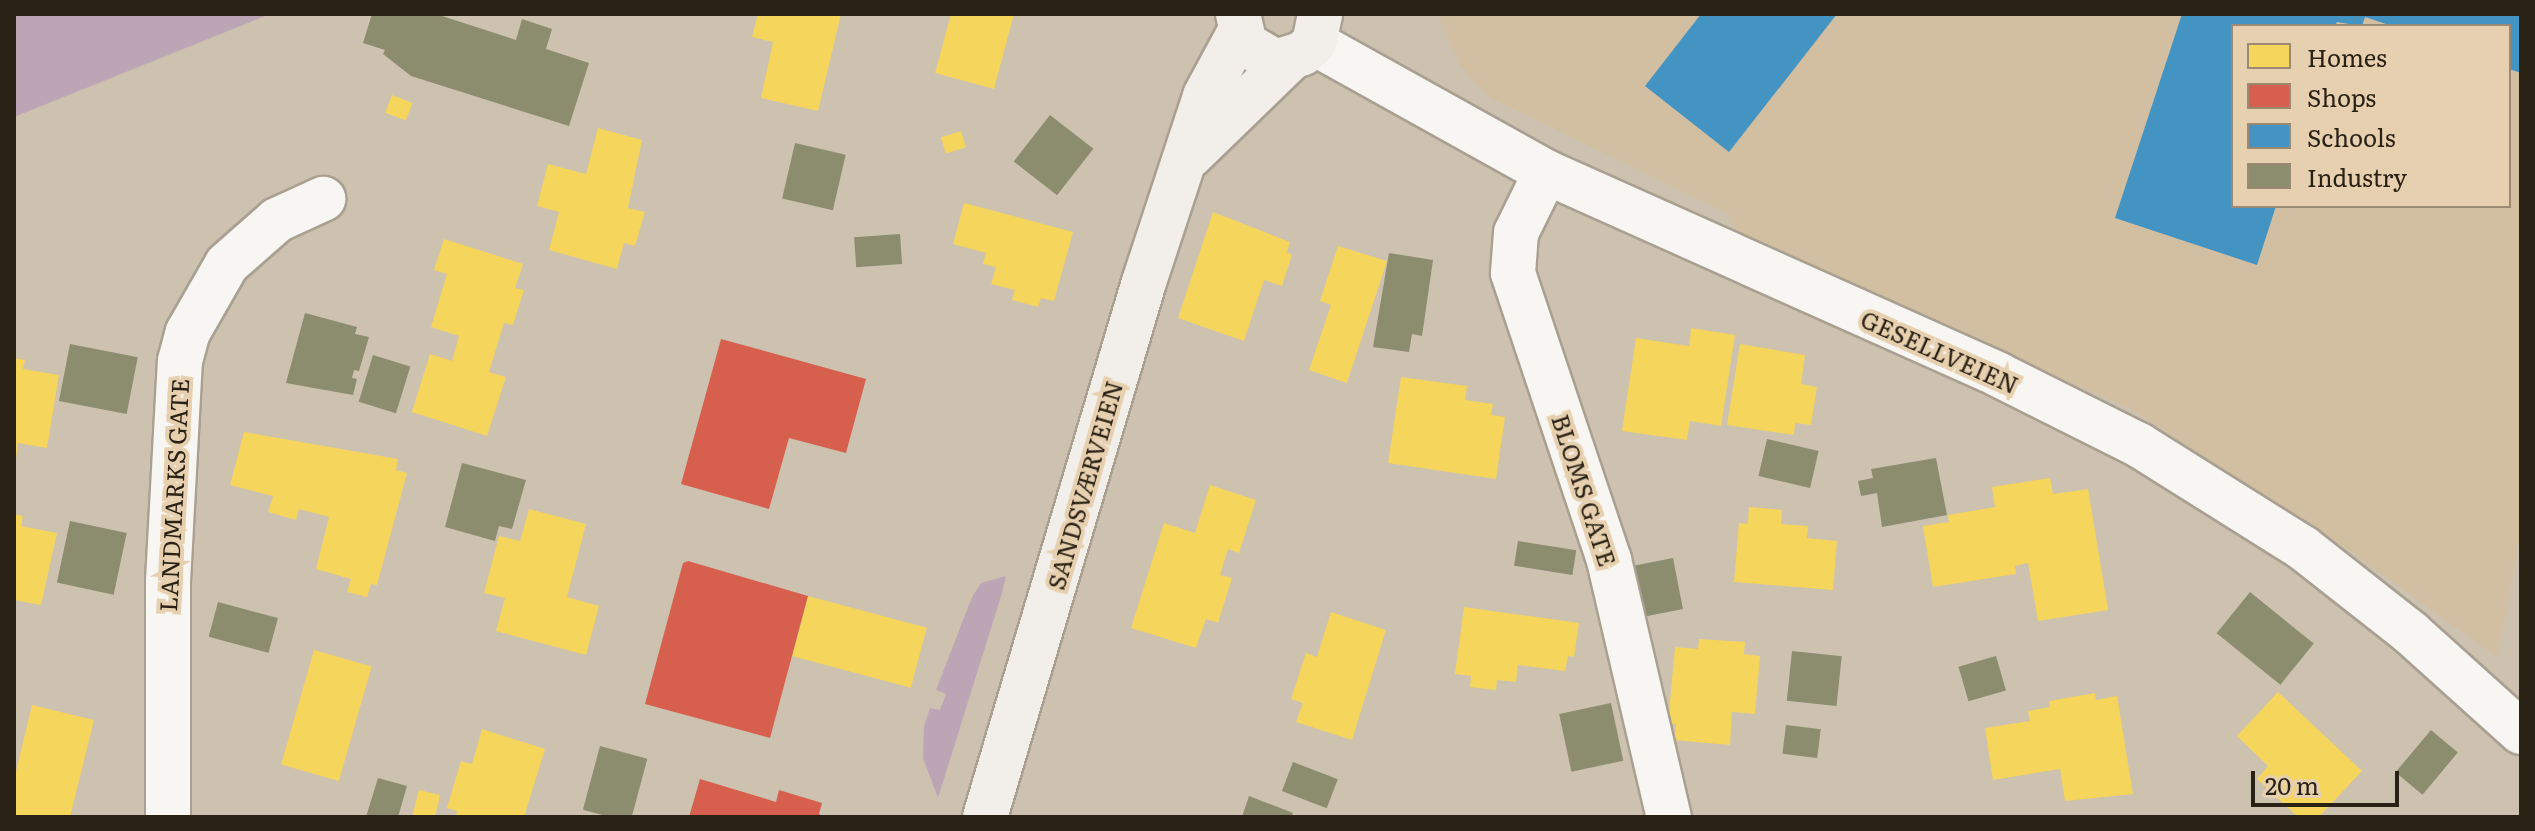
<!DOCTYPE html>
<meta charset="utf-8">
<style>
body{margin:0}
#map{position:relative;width:2535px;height:831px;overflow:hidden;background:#cdc1af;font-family:Literata,serif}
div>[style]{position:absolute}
.built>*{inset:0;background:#d2bea0}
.green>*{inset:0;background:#bca6b6}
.homes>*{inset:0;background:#f6d55c;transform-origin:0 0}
.shops>*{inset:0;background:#d6604d}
.schools>*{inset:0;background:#4393c3}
.industry>*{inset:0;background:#8c8c6e;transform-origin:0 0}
.roads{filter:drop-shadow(2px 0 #a9a092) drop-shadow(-2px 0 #a9a092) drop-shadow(0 2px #a9a092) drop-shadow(0 -2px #a9a092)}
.street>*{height:44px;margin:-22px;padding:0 22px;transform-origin:22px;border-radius:22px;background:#f8f6f3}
.secondary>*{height:44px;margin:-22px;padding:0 22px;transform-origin:22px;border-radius:22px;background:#f2eee9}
span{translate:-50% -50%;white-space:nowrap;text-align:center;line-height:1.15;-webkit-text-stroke:8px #e7d0af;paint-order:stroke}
.street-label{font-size:24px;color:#2a2115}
.frame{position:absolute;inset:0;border:16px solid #2a2115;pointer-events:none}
.legend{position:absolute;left:2231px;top:24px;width:280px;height:184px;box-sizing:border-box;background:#e7d0af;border:2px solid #9b8a71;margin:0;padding:10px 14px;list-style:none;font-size:24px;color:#2a2115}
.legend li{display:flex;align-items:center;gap:16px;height:40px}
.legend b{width:40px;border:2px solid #9b8a71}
.scale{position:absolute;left:2251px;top:771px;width:148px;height:36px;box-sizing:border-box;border:4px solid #2a2115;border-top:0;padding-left:10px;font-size:24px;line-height:28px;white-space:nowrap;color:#2a2115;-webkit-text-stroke:6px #e7d0af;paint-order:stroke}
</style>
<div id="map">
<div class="built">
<i style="clip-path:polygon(evenodd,1438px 14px,2521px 14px,2521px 530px,2497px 657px,2352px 552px,2131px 409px,1738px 236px,1729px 214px,1489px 97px,1461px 67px,1438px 14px,2233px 26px,2509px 26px,2509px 206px,2233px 206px,2233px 26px)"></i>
</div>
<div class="green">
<i style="clip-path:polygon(14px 14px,267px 14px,268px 15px,14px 117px)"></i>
<i style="clip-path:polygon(1006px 576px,1002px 593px,938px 798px,923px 758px,924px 726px,930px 708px,940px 710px,946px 694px,936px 690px,972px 597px,981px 583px)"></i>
</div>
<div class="homes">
<i style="clip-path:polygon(758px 14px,841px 14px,818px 111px,761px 98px,773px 42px,752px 37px)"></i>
<i style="clip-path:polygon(951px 14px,1014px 14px,994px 89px,935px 73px)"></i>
<i style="left:392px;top:95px;width:22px;height:19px;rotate:21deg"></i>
<i style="clip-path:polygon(598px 128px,642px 140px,628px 208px,645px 212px,635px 246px,624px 243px,617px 269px,549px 250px,559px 212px,537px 206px,548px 164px,586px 174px)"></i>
<i style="left:961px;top:131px;width:17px;height:21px;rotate:73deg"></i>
<i style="clip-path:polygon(964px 203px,1073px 232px,1054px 301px,1041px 298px,1038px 307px,1012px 300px,1015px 290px,991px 284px,996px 267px,983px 264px,986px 253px,953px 244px)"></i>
<i style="clip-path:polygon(1213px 212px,1290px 242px,1287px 252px,1292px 255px,1282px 286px,1264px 280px,1244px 341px,1178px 318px)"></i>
<i style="clip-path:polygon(444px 239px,523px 264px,515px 288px,524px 290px,513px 325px,504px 323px,489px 372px,506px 377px,487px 436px,412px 412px,430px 354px,452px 361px,459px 336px,431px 327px,447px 274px,434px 270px)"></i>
<i style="clip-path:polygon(1338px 246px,1387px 261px,1347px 383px,1309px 370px,1331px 305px,1320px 301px)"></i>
<i style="clip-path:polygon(1691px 328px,1735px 335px,1721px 426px,1690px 421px,1687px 440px,1622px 431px,1636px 338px,1689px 346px)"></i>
<i style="clip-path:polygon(1740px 344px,1805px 355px,1801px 384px,1817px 387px,1811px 425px,1795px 423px,1794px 435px,1727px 425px)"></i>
<i style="clip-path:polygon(14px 358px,25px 360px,23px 369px,59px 375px,47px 448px,18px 443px,16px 459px)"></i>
<i style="clip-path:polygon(1401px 377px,1467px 386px,1465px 400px,1493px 404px,1491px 415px,1505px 417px,1496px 479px,1388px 463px)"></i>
<i style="clip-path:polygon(244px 432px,398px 459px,396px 470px,407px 473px,377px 585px,371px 584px,367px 597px,347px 592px,351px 579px,316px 569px,329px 517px,299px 509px,296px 520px,268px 512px,273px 496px,230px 485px)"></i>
<i style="clip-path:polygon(2050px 478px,2053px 494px,2088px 489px,2108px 610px,2038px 621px,2028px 563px,2015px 566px,2016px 574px,1933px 587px,1923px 526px,1949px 522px,1948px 515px,1995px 507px,1992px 487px)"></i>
<i style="clip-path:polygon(1210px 485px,1256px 500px,1239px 553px,1228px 549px,1220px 575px,1232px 578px,1218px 623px,1206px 619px,1196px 648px,1131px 628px,1164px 523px,1195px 533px)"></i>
<i style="clip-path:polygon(1749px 507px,1782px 510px,1781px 524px,1808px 526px,1807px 538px,1837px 541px,1833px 590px,1734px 582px,1739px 523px,1748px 524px)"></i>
<i style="clip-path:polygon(529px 509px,586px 524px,567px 597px,599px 606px,586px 655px,496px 631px,505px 598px,484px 593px,499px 536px,520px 541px)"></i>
<i style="clip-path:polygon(14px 514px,23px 516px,21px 526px,57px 533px,41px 605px,14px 600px)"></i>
<i style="left:808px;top:596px;width:123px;height:62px;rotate:15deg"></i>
<i style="clip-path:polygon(1464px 607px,1579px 623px,1574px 657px,1568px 656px,1565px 671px,1518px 665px,1516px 682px,1497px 680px,1496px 690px,1470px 687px,1471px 676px,1455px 674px)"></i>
<i style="clip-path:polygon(1331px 612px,1386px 630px,1352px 740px,1296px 722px,1303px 703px,1291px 699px,1306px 653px,1317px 657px)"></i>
<i style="clip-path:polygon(1699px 639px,1745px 642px,1744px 654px,1760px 656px,1755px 714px,1732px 712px,1730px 745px,1674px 740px,1676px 724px,1668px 723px,1675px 647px,1698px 649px)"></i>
<i style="left:314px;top:650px;width:60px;height:119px;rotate:16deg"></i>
<i style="clip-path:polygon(2278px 692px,2362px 771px,2319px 817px,2298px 817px,2257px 779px,2268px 766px,2237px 736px)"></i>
<i style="clip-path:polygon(2095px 693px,2096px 700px,2117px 696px,2133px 794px,2065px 801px,2060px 769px,1993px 780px,1985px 728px,2030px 721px,2028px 711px,2050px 707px,2049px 701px)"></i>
<i style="clip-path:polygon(32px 705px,94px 720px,70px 817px,14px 817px,14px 780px)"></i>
<i style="clip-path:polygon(482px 729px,545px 749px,524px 817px,456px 817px,457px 811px,447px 808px,461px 761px,472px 764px)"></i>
<i style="clip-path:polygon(419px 790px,440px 795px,435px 817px,412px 817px)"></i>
</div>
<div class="shops">
<i style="clip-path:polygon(721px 339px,866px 379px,846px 453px,789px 438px,769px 509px,681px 484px)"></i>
<i style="clip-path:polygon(688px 561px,808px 596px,770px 738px,645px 704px,683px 563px)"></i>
<i style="clip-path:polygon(700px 779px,776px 802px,779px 790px,822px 803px,819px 814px,825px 817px,689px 817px)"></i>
</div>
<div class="schools">
<i style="clip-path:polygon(1701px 14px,1837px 14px,1729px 152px,1645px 86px)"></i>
<i style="clip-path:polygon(2182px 14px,2521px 14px,2521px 73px,2509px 69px,2509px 26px,2392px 26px,2365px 17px,2362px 26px,2337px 22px,2335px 26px,2233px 26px,2233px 206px,2276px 206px,2257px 265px,2115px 218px)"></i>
</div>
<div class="industry">
<i style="clip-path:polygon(372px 14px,436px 14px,516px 40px,522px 19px,552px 29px,546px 49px,589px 63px,569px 126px,411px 76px,383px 54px,385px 50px,363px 43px)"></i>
<i style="left:1050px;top:115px;width:55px;height:59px;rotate:38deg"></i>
<i style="left:795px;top:143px;width:52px;height:57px;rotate:13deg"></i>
<i style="left:900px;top:234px;width:30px;height:46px;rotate:86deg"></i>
<i style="clip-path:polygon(1389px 253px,1433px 260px,1422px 336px,1412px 334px,1409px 352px,1373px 347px)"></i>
<i style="clip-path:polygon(305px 313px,357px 327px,355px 334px,369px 337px,359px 371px,354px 370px,352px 378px,357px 379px,353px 395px,286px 383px)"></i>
<i style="left:70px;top:344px;width:69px;height:58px;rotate:11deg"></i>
<i style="left:373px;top:355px;width:39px;height:49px;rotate:17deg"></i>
<i style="left:1767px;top:439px;width:53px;height:38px;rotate:13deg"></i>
<i style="clip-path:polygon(1936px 458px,1947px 515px,1882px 527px,1877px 493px,1861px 496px,1858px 481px,1873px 478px,1871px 469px)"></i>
<i style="clip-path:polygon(462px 463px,526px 480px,512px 529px,499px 526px,495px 541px,445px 527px)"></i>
<i style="left:70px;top:521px;width:58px;height:63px;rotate:12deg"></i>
<i style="left:1518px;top:541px;width:59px;height:25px;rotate:9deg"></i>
<i style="left:1673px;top:558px;width:52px;height:40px;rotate:79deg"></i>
<i style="left:2250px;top:592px;width:82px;height:53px;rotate:39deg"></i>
<i style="left:218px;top:602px;width:62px;height:36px;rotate:15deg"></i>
<i style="left:1792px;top:651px;width:50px;height:50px;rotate:6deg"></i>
<i style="left:1996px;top:656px;width:36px;height:39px;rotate:74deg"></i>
<i style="left:1611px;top:703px;width:59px;height:53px;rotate:78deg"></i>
<i style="left:1786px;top:725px;width:35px;height:29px;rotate:7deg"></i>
<i style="left:2431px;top:730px;width:35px;height:55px;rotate:40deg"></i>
<i style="left:600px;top:746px;width:49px;height:66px;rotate:15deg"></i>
<i style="left:1293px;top:762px;width:48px;height:31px;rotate:21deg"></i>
<i style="clip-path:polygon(378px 778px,407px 786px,398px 817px,366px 817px)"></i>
<i style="clip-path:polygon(1249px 796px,1293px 813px,1291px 817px,1242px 817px)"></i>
</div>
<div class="roads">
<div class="street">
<i style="left:1314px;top:43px;width:265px;rotate:29.1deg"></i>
<i style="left:1546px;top:172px;width:496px;rotate:24.1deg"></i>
<i style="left:1999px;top:375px;width:157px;rotate:26.6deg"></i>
<i style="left:2139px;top:445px;width:194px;rotate:32.1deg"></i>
<i style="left:2303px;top:548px;width:137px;rotate:38.2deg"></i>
<i style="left:2411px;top:633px;width:148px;rotate:42deg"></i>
<i style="left:1546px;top:172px;width:68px;rotate:116.2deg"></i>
<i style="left:1516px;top:233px;width:40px;rotate:94.3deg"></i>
<i style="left:1513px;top:273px;width:303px;rotate:71.5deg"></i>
<i style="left:1609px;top:560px;width:264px;rotate:76.9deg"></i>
<i style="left:168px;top:817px;width:236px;rotate:-90deg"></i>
<i style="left:168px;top:581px;width:220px;rotate:-86.9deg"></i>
<i style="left:180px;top:361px;width:30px;rotate:-75deg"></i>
<i style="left:188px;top:332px;width:78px;rotate:-60.2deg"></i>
<i style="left:227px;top:264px;width:67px;rotate:-41.3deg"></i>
<i style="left:277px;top:220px;width:51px;rotate:-24.5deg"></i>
</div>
<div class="secondary">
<i style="left:1238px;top:14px;width:31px;rotate:77deg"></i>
<i style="left:1245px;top:44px;width:36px;rotate:30deg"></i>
<i style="left:1276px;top:62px;width:28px;rotate:-18deg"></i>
<i style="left:1303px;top:53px;width:15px;rotate:-42deg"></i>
<i style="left:1314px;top:43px;width:30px;rotate:-78deg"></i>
<i style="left:1190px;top:156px;width:138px;rotate:-44.1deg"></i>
<i style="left:985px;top:817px;width:558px;rotate:-73.45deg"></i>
<i style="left:1144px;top:282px;width:196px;rotate:-71.8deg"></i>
<i style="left:1205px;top:96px;width:72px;rotate:-61.6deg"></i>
</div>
</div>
<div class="street-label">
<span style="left:1940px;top:351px;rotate:24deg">GESELLVEIEN</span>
<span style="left:1084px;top:485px;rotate:-74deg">SANDSVÆRVEIEN</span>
<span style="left:1585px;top:490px;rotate:72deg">BLOMS GATE</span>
<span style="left:173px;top:495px;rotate:-87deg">LANDMARKS GATE</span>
</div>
<div class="frame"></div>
<ul class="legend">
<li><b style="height:22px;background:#f6d55c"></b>Homes</li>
<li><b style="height:22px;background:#d6604d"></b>Shops</li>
<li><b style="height:22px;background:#4393c3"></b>Schools</li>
<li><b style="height:22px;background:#8c8c6e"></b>Industry</li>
</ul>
<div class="scale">20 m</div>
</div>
